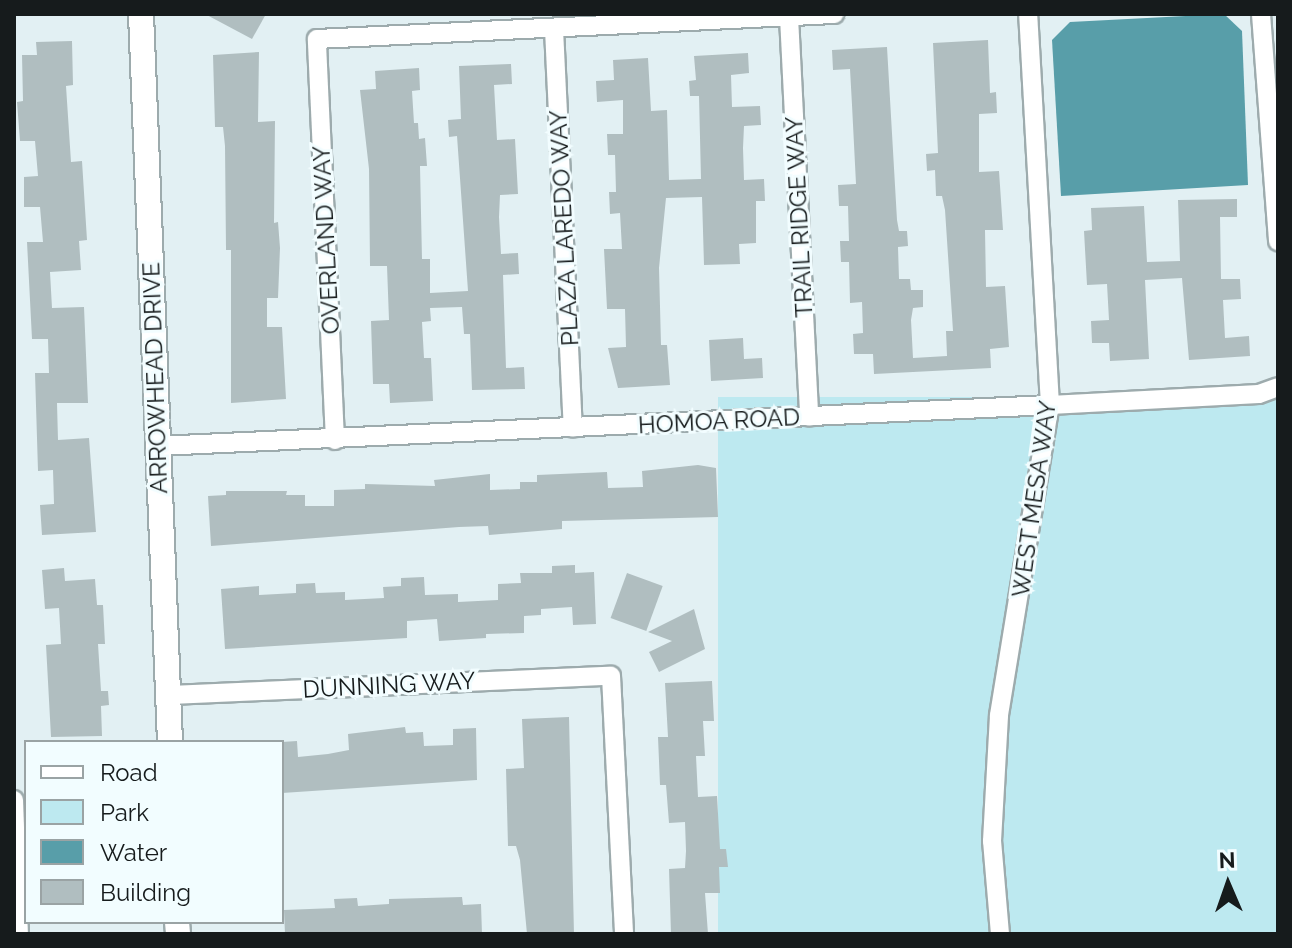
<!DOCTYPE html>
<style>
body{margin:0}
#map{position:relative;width:1292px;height:948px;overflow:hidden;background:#e2f0f3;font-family:Raleway,sans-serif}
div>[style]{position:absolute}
.green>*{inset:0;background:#bde9f0;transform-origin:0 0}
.water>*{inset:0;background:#589ea9}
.building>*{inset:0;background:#b0bec0;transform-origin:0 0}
.roads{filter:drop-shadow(2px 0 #9dabad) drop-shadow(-2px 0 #9dabad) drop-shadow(0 2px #9dabad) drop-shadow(0 -2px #9dabad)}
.minor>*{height:18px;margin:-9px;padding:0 9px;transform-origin:9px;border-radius:9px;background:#fff}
.major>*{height:24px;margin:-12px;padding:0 12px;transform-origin:12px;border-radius:12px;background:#fff}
span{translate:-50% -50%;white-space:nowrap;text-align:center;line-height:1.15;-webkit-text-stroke:6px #f2fdff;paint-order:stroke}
.street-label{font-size:24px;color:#161b1c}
.frame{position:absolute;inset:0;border:16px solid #161b1c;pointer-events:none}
.legend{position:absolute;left:24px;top:740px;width:260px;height:184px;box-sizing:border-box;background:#f2fdff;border:2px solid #9aa3a4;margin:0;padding:10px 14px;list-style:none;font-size:24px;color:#161b1c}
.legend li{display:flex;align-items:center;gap:16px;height:40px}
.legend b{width:40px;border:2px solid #9aa3a4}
.north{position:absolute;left:1188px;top:844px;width:80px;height:80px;-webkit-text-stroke:6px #f2fdff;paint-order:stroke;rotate:358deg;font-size:22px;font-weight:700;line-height:32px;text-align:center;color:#161b1c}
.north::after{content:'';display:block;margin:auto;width:28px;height:36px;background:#161b1c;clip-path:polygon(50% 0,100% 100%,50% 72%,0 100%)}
</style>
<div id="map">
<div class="green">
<i style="left:1278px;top:397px;width:537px;height:560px;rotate:90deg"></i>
</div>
<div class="water">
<i style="clip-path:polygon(1224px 14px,1242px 31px,1248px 185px,1061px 196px,1052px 40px,1070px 22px)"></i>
</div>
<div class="building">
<i style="clip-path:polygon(205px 14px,266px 14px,252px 39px)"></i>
<i style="clip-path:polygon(988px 40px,990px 93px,996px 92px,997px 113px,979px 114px,979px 172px,999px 171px,1003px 230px,985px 230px,986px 287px,1005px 286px,1009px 347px,990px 349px,991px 368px,874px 374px,873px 354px,854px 354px,853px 334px,863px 333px,862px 302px,850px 303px,849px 262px,841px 262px,840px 241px,849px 241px,848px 206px,839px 206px,838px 185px,856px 184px,852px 105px,850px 69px,833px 70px,832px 50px,887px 47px,897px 220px,899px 231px,907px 231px,908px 246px,898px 247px,899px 279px,910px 279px,911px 290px,923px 290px,923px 307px,913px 308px,911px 320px,913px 358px,947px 356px,946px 331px,953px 331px,945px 210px,942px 196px,936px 196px,935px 170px,927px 171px,926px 154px,938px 153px,933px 43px)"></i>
<i style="clip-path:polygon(72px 41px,73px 85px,66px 86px,71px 162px,82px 161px,87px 240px,79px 241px,81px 270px,50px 272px,52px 308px,84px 307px,88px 403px,57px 403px,58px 440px,89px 438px,96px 532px,42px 535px,40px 505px,54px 504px,53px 470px,38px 471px,35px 373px,49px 373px,48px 339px,32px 339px,27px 242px,43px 242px,40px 207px,24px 207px,24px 177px,38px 176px,35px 141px,20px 141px,17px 102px,23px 101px,22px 55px,37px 55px,36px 42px)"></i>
<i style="clip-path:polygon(259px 52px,258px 122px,275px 121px,274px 223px,278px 222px,280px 248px,278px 298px,267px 298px,267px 327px,282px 327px,286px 399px,231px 403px,231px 250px,226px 250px,225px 146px,223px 127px,215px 127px,213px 55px)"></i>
<i style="clip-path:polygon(748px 53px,749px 73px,731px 75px,732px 107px,760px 106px,761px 125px,744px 126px,743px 148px,744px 180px,764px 179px,765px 201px,756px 201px,756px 243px,739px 244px,740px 264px,704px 265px,702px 197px,666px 198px,659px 268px,661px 345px,667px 345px,670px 385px,618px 388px,608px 348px,626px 347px,625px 309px,607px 309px,604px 249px,622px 249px,620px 213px,610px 214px,609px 192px,616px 192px,615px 155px,608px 155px,607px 134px,623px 134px,623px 100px,597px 102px,596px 81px,614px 80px,613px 60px,648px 58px,651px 111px,667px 110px,669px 180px,701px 179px,699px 96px,690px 96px,689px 81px,696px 80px,694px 56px)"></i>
<i style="clip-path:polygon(511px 64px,512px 84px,494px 85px,497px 140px,515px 139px,518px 194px,500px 195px,499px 217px,501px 254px,518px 253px,519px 274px,503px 275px,506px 368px,524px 367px,525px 389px,472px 390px,470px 334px,464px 334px,462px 307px,430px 308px,431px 321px,422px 322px,424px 358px,431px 358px,433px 401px,390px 403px,389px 384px,373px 384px,371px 321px,389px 320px,387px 266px,370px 266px,369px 169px,360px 90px,376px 89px,375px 71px,419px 68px,420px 90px,412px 91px,414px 123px,418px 123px,419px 139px,425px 138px,427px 166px,420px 166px,422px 259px,430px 259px,430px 293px,468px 291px,457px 136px,449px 137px,448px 120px,461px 119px,459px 66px)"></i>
<i style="clip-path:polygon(1237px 199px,1237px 217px,1220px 217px,1221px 279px,1240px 279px,1241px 299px,1223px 300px,1225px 338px,1249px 336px,1250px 356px,1189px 360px,1182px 278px,1145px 280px,1149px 359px,1110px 361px,1109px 343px,1092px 343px,1091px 321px,1109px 320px,1107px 284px,1087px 285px,1084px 231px,1092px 230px,1091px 208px,1144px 206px,1147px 262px,1180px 261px,1178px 200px)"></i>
<i style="clip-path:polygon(743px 338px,744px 359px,762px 358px,763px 378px,711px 381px,709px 340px)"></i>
<i style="clip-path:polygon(698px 465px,716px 468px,718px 517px,562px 521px,562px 529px,489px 535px,488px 526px,459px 527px,211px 546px,208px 496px,226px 495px,226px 491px,287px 491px,286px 495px,305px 495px,305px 506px,334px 506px,334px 490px,365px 489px,365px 484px,435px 486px,434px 480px,490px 474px,490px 490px,520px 489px,520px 482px,537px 482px,537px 475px,607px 472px,608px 488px,643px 487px,642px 471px)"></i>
<i style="clip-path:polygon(575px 565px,575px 573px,594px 572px,596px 624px,573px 625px,572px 607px,541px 609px,541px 615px,524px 616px,524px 633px,486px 634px,486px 638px,439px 641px,437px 619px,407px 621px,407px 638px,225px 649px,221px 589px,259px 586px,259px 595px,296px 593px,296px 584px,315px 583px,316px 593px,345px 592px,345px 600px,384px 598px,383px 587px,401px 586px,401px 578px,424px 577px,425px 595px,458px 594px,458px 602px,498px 600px,498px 584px,521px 583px,520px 573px,552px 573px,552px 566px)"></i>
<i style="clip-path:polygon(64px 568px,65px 581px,95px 579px,97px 605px,103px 605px,105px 644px,98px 644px,101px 691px,108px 691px,109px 705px,101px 706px,102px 736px,51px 737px,46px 645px,61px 644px,59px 608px,45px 609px,42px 570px)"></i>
<i style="left:627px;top:573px;width:38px;height:48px;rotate:20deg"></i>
<i style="clip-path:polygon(694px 609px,705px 649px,659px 672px,649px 652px,672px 641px,648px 632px)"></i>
<i style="clip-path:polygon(712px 681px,714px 721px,703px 721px,705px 756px,696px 756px,698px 797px,717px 796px,720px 849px,726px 849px,728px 867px,719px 867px,720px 893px,705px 893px,708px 934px,671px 934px,669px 869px,685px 868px,686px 851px,685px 822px,669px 823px,666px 785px,660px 785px,658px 737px,668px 737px,665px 683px)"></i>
<i style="clip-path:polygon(569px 717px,574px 934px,527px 934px,520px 860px,516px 846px,508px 846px,506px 769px,524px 768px,522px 719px)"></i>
<i style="clip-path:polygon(405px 727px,406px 733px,423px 732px,424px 746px,453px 745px,453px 729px,476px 728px,477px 780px,282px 793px,282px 742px,297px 741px,298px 757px,328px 754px,349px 750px,348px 734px)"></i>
<i style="clip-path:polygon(462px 897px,463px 905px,481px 904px,482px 934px,285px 934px,284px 910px,335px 908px,334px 899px,357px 898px,358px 906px,389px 904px,389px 899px)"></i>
</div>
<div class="roads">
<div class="minor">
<i style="left:1261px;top:14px;width:228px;rotate:85.7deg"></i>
<i style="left:789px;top:17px;width:400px;rotate:87.1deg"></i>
<i style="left:554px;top:29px;width:399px;rotate:87.3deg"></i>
<i style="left:335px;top:440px;width:401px;rotate:-92.6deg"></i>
<i style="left:317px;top:39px;width:518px;rotate:-2.77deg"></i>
<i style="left:158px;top:446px;width:893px;rotate:-2.63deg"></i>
<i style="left:1050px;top:405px;width:209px;rotate:-3deg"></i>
<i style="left:1259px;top:394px;width:20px;rotate:-20deg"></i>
<i style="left:168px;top:695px;width:443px;rotate:-2.5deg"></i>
<i style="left:611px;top:676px;width:258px;rotate:87.1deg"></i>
<i style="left:14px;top:800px;width:134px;rotate:87.9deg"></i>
<i style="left:1000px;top:934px;width:93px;rotate:-94.9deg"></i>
<i style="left:992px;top:841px;width:126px;rotate:-86.8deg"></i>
<i style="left:999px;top:715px;width:314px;rotate:-80.7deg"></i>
<i style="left:1050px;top:405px;width:392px;rotate:-93.2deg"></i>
</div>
<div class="major">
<i style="left:141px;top:14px;width:729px;rotate:87.72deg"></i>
<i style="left:177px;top:922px;width:12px;rotate:85deg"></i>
</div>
</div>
<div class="street-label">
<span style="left:799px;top:217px;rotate:-93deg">TRAIL RIDGE WAY</span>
<span style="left:564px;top:228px;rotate:-93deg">PLAZA LAREDO WAY</span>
<span style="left:326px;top:240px;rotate:-93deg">OVERLAND WAY</span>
<span style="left:155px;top:378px;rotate:-92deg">ARROWHEAD DRIVE</span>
<span style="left:719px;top:421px;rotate:-3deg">HOMOA ROAD</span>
<span style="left:1034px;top:499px;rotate:-82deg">WEST MESA WAY</span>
<span style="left:389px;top:685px;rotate:-3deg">DUNNING WAY</span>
</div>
<div class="frame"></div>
<ul class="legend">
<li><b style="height:10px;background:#fff"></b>Road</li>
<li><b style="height:22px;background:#bde9f0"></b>Park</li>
<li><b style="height:22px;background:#589ea9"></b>Water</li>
<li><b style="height:22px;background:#b0bec0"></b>Building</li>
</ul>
<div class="north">N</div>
</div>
